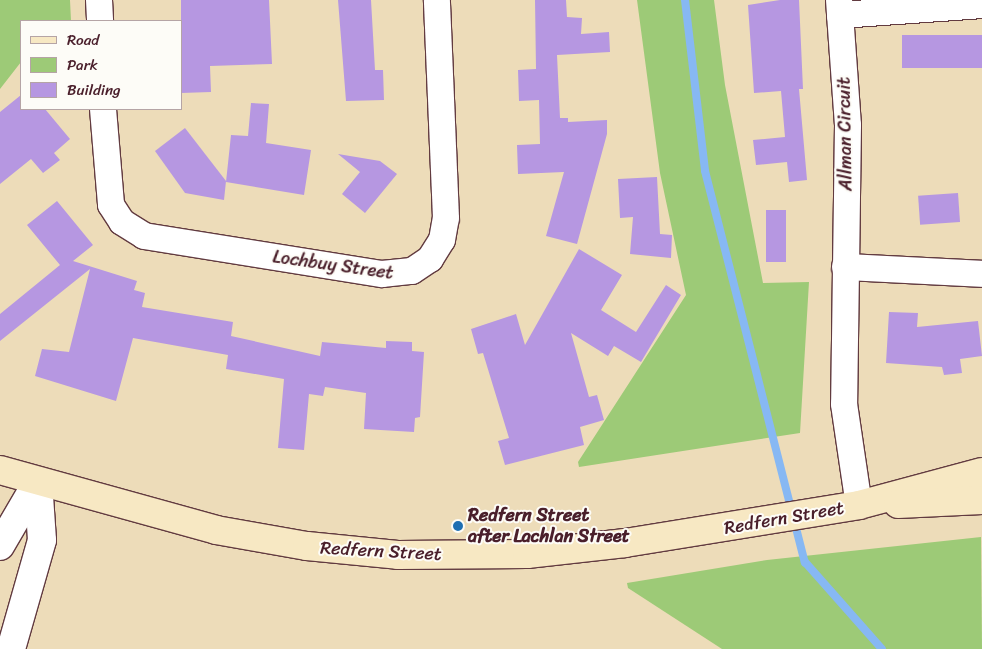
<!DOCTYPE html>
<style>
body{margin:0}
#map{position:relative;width:982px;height:649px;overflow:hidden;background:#eddcb9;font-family:Sriracha,sans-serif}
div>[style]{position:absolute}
.green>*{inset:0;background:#9dca77}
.stream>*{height:8px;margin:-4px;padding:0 4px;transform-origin:4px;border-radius:4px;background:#87b8f3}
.building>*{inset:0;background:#b697e1;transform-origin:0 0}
.roads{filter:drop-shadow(1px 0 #623b40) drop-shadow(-1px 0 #623b40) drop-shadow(0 1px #623b40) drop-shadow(0 -1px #623b40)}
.minor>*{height:26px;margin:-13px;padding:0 13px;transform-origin:13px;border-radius:13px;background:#fff}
.tertiary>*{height:28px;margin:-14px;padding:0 14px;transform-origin:14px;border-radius:14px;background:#fff}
.secondary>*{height:28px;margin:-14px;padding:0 14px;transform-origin:14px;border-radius:14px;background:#f7e8c3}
.dots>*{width:14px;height:14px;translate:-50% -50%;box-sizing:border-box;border:2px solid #fdfcf7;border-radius:50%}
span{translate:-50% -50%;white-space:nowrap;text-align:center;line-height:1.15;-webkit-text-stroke:4px #fdfcf7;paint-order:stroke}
.street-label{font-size:18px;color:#4a1f2b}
.poi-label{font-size:18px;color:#4a1f2b;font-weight:700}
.left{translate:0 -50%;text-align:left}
.legend{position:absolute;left:20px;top:20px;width:162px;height:90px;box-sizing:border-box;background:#fdfcf7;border:1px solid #b5a4a5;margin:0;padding:6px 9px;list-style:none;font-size:15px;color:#4a1f2b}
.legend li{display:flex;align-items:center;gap:10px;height:25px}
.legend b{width:25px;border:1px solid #b5a4a5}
</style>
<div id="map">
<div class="green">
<i style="clip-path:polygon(0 0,70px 0,71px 21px,21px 21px,21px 62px,0 89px)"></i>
<i style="clip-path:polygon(637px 0,714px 0,725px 85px,763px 283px,809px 282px,800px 433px,579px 467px,578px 462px,686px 295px,660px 173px)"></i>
<i style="clip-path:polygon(981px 537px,982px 649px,722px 649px,628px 588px,627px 583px,767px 560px)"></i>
</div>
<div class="stream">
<i style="left:685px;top:0;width:172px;rotate:83.3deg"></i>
<i style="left:705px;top:171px;width:404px;rotate:75.7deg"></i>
<i style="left:805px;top:562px;width:116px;rotate:48.5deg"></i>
</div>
<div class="building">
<i style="clip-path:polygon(181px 0,269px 0,272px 64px,210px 66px,211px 92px,181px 93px)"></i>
<i style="clip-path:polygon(338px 0,371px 0,375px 70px,383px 70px,384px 100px,346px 101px)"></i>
<i style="clip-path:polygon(535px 0,566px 0,567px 17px,582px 18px,581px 34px,609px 32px,610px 52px,557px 55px,560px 118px,568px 118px,568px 122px,607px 120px,607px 134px,577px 244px,546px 236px,564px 172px,518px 174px,517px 145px,540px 144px,539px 100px,519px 101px,518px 70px,536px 69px)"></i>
<i style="clip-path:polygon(780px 0,799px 0,803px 89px,799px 89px,807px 180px,789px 182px,787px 162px,756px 165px,753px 140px,785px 137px,781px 91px,754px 93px,748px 5px)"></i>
<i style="left:982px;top:35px;width:33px;height:80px;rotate:90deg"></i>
<i style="clip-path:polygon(21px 95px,21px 109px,45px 109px,70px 139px,54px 153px,60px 160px,43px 173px,31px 159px,0 184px,0 112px)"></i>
<i style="clip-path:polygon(251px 103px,269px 104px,266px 143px,311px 150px,304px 195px,226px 182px,231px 135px,248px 136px)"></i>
<i style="clip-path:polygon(185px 128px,226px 181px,224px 200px,185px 193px,155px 151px)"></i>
<i style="clip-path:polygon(338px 154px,380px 161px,397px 174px,365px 213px,342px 194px,360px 172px)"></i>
<i style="clip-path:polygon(657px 177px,660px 234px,672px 235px,671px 258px,630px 254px,633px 217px,620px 218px,618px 179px)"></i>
<i style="left:958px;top:193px;width:29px;height:40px;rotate:86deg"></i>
<i style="clip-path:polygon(57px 201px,93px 245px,73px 261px,137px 281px,134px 290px,145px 293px,142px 307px,233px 322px,231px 336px,320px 356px,322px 342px,386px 348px,386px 341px,412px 342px,412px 351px,424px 352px,420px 417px,415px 418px,414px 432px,364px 429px,366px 393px,325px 387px,323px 396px,309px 394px,304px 450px,278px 448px,284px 379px,226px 369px,228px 355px,133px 338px,116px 401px,35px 376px,42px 349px,69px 352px,90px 269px,0 341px,0 314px,60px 265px,27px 225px)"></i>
<i style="left:766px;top:210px;width:20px;height:52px"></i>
<i style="clip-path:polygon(579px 249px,622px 275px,601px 310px,636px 332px,666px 285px,681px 295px,641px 362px,614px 346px,608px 356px,571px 333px,589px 397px,597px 395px,604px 420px,580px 427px,584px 445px,505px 465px,498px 441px,509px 438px,483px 353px,478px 354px,471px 329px,516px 314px,525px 345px)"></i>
<i style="clip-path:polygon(889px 312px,918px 313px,917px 327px,978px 321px,982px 356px,960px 359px,962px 373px,944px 375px,942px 367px,886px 363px)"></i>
</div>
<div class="roads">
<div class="minor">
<i style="left:99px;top:0;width:21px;rotate:87deg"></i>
<i style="left:839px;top:0;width:125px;rotate:85.9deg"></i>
<i style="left:848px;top:125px;width:279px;rotate:90.8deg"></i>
<i style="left:844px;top:404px;width:102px;rotate:81.6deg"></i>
<i style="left:840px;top:15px;width:142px;rotate:-4deg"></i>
<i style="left:103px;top:109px;width:96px;rotate:85.2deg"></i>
<i style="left:111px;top:205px;width:20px;rotate:57deg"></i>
<i style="left:122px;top:222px;width:26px;rotate:32deg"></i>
<i style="left:144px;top:236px;width:241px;rotate:9.1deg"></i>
<i style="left:382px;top:274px;width:30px;rotate:-6deg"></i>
<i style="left:412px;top:271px;width:22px;rotate:-34deg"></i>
<i style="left:430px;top:259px;width:22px;rotate:-58deg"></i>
<i style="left:442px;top:240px;width:22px;rotate:-80deg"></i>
<i style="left:446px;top:218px;width:218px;rotate:-92.4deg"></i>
<i style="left:845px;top:267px;width:137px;rotate:2.9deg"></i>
</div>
<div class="tertiary">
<i style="left:0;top:546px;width:75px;rotate:-59.7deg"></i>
<i style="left:11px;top:649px;width:113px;rotate:-74.1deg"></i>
<i style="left:42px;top:540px;width:59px;rotate:-93.9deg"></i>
</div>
<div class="secondary">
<i style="left:0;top:470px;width:224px;rotate:15.5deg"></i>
<i style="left:216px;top:530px;width:92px;rotate:10deg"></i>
<i style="left:307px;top:546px;width:91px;rotate:5.6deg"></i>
<i style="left:398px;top:555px;width:129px;rotate:-0.4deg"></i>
<i style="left:527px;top:554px;width:99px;rotate:-6.4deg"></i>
<i style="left:625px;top:543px;width:237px;rotate:-9.2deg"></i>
<i style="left:859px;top:505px;width:127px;rotate:-15deg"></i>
<i style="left:898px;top:504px;width:84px;rotate:-2.7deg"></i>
</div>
</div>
<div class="dots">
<i style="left:458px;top:526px;background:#1f6fb2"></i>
</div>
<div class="street-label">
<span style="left:845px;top:134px;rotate:-91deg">Allman Circuit</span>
<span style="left:333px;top:265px;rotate:8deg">Lochbuy Street</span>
<span style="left:784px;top:518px;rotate:-10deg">Redfern Street</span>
<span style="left:381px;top:551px;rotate:3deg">Redfern Street</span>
</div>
<div class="poi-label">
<span class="left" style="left:468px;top:526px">Redfern Street<br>after Lachlan Street</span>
</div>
<ul class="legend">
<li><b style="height:6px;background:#f7e8c3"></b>Road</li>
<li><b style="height:14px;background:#9dca77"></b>Park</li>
<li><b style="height:14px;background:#b697e1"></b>Building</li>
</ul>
</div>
